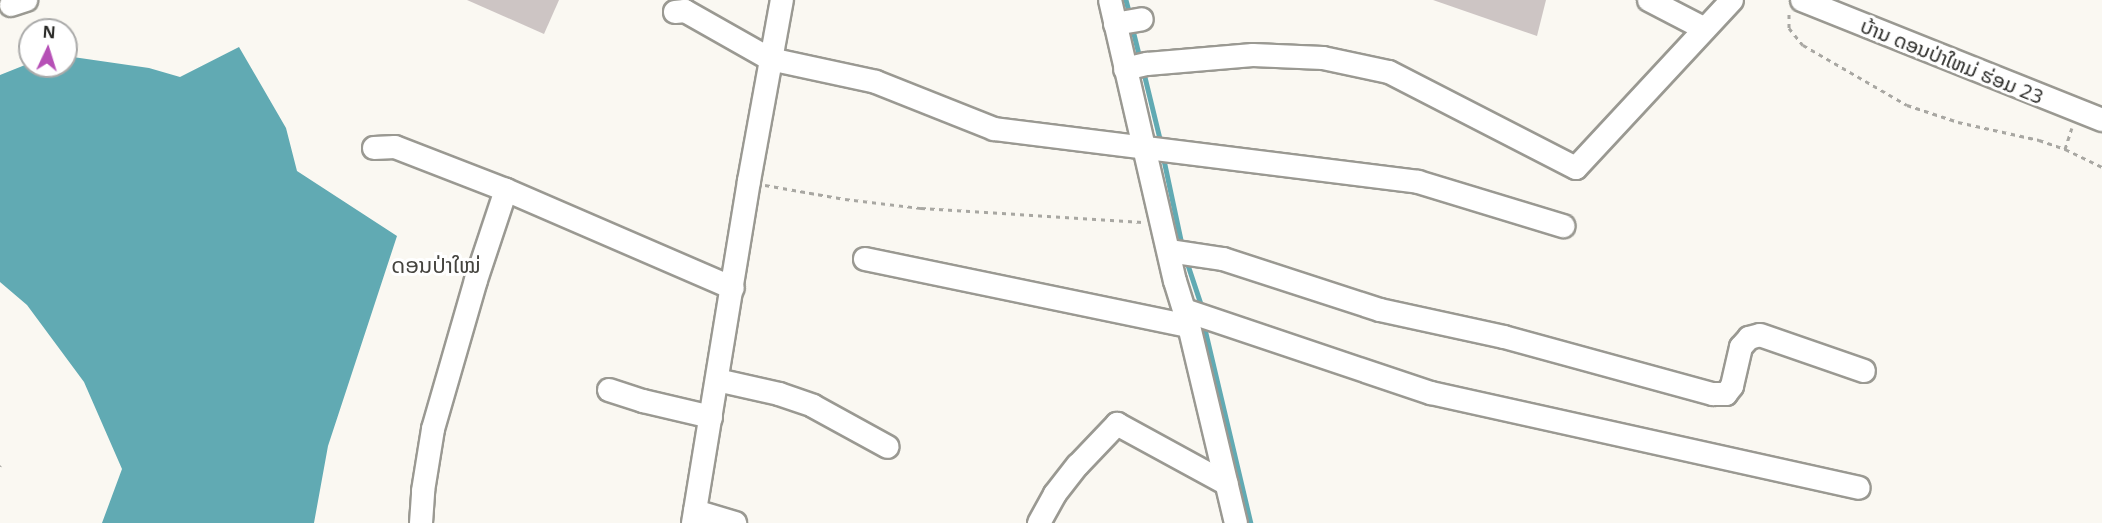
<!DOCTYPE html>
<meta charset="utf-8">
<style>
body{margin:0}
#map{position:relative;width:2102px;height:523px;overflow:hidden;background:#faf8f2;font-family:"Open Sans","Noto Sans Lao",sans-serif}
div>[style]{position:absolute}
.water>*{inset:0;background:#61aab3}
.stream>*{height:4.5px;margin:-2.25px;padding:0 2.25px;transform-origin:2.25px;border-radius:2.25px;background:#61aab3}
.building>*{inset:0;background:#cdc5c4}
.path>*{height:3px;margin-top:-1.5px;transform-origin:0;background:repeating-linear-gradient(90deg,#a8a7a2 0 4.5px,transparent 0 9px)}
.roads{filter:drop-shadow(2px 0 #9a9992) drop-shadow(-2px 0 #9a9992) drop-shadow(0 2px #9a9992) drop-shadow(0 -2px #9a9992)}
.minor>*{height:22px;margin:-11px;padding:0 11px;transform-origin:11px;border-radius:11px;background:#fff}
span{translate:-50% -50%;white-space:nowrap;text-align:center;line-height:1.15;-webkit-text-stroke:6px #fff;paint-order:stroke}
.street-label{font-size:20px;color:#2b2b28}
.quarter-label{font-size:22px;color:#45443f}
.north{position:absolute;left:18px;top:18px;width:60px;height:60px;box-sizing:border-box;background:#fff;border:2px solid #aaaaa9;border-radius:50%;rotate:4deg;font-size:16px;font-weight:700;line-height:24px;text-align:center;color:#2b2b28}
.north::after{content:'';display:block;margin:auto;width:21px;height:27px;background:#b650b6;clip-path:polygon(50% 0,100% 100%,50% 72%,0 100%)}
</style>
<div id="map">
<div class="water">
<i style="clip-path:polygon(239px 47px,286px 128px,297px 171px,397px 236px,328px 446px,314px 523px,102px 523px,122px 469px,84px 382px,27px 305px,0 282px,0 75px,30px 63px,30px 66px,66px 66px,66px 56px,149px 68px,180px 77px)"></i>
</div>
<div class="stream">
<i style="left:1126px;top:0;width:16px;rotate:75deg"></i>
<i style="left:1132px;top:26px;width:34px;rotate:76deg"></i>
<i style="left:1144px;top:73px;width:72px;rotate:76.3deg"></i>
<i style="left:1164px;top:160px;width:87px;rotate:78deg"></i>
<i style="left:1187px;top:262px;width:47px;rotate:71.6deg"></i>
<i style="left:1205px;top:329px;width:199px;rotate:76.7deg"></i>
</div>
<div class="building">
<i style="clip-path:polygon(467px 0,559px 0,544px 34px)"></i>
<i style="clip-path:polygon(1433px 0,1546px 0,1537px 36px)"></i>
</div>
<div class="path">
<i style="left:1789px;top:14px;width:14px;rotate:90deg"></i>
<i style="left:1789px;top:28px;width:22px;rotate:51deg"></i>
<i style="left:1803px;top:45px;width:120px;rotate:30deg"></i>
<i style="left:1907px;top:105px;width:54px;rotate:18.4deg"></i>
<i style="left:1958px;top:122px;width:83px;rotate:12.5deg"></i>
<i style="left:2039px;top:140px;width:28px;rotate:19deg"></i>
<i style="left:2065px;top:149px;width:41px;rotate:25.9deg"></i>
<i style="left:2065px;top:149px;width:22px;rotate:-72deg"></i>
<i style="left:765px;top:185px;width:81px;rotate:9.9deg"></i>
<i style="left:845px;top:199px;width:77px;rotate:6.8deg"></i>
<i style="left:921px;top:208px;width:222px;rotate:3.6deg"></i>
<i style="left:0;top:466px;width:1px;rotate:-45deg"></i>
</div>
<div class="roads">
<div class="minor">
<i style="left:1110px;top:0;width:288px;rotate:77deg"></i>
<i style="left:1175px;top:281px;width:47px;rotate:72.7deg"></i>
<i style="left:1189px;top:326px;width:203px;rotate:76.6deg"></i>
<i style="left:1649px;top:0;width:61px;rotate:27.4deg"></i>
<i style="left:1802px;top:0;width:323px;rotate:21.8deg"></i>
<i style="left:11px;top:5px;width:16px;rotate:-18deg"></i>
<i style="left:675px;top:12px;width:10px;rotate:-6deg"></i>
<i style="left:685px;top:11px;width:98px;rotate:29.5deg"></i>
<i style="left:770px;top:59px;width:108px;rotate:12.2deg"></i>
<i style="left:876px;top:82px;width:127px;rotate:21.7deg"></i>
<i style="left:994px;top:129px;width:427px;rotate:7.1deg"></i>
<i style="left:1418px;top:182px;width:152px;rotate:16.9deg"></i>
<i style="left:1115px;top:24px;width:27px;rotate:-10deg"></i>
<i style="left:1125px;top:69px;width:23px;rotate:-13deg"></i>
<i style="left:1147px;top:64px;width:106px;rotate:-4.9deg"></i>
<i style="left:1253px;top:55px;width:70px;rotate:2.5deg"></i>
<i style="left:1323px;top:58px;width:67px;rotate:12deg"></i>
<i style="left:1389px;top:72px;width:210px;rotate:27.2deg"></i>
<i style="left:1576px;top:168px;width:229px;rotate:-47.1deg"></i>
<i style="left:374px;top:148px;width:21px;rotate:-3deg"></i>
<i style="left:395px;top:147px;width:119px;rotate:21.2deg"></i>
<i style="left:506px;top:190px;width:247px;rotate:23.4deg"></i>
<i style="left:1169px;top:251px;width:55px;rotate:8.4deg"></i>
<i style="left:1223px;top:259px;width:165px;rotate:18deg"></i>
<i style="left:1380px;top:310px;width:127px;rotate:12.3deg"></i>
<i style="left:1504px;top:337px;width:217px;rotate:15.3deg"></i>
<i style="left:1713px;top:394px;width:13px"></i>
<i style="left:1726px;top:394px;width:10px;rotate:-53deg"></i>
<i style="left:1732px;top:386px;width:40px;rotate:-77deg"></i>
<i style="left:1741px;top:347px;width:12px;rotate:-48deg"></i>
<i style="left:1749px;top:338px;width:11px;rotate:-15deg"></i>
<i style="left:1760px;top:335px;width:110px;rotate:19.1deg"></i>
<i style="left:865px;top:259px;width:331px;rotate:11.7deg"></i>
<i style="left:1184px;top:310px;width:261px;rotate:18.6deg"></i>
<i style="left:1431px;top:393px;width:438px;rotate:12.5deg"></i>
<i style="left:717px;top:380px;width:64px;rotate:12.7deg"></i>
<i style="left:779px;top:394px;width:36px;rotate:19deg"></i>
<i style="left:813px;top:406px;width:85px;rotate:28.7deg"></i>
<i style="left:609px;top:390px;width:36px;rotate:18deg"></i>
<i style="left:643px;top:401px;width:70px;rotate:13.2deg"></i>
<i style="left:695px;top:511px;width:42px;rotate:16.7deg"></i>
<i style="left:421px;top:523px;width:32px;rotate:-86deg"></i>
<i style="left:423px;top:491px;width:63px;rotate:-80.8deg"></i>
<i style="left:433px;top:429px;width:155px;rotate:-73.9deg"></i>
<i style="left:476px;top:280px;width:95px;rotate:-71.6deg"></i>
<i style="left:693px;top:523px;width:347px;rotate:-80.7deg"></i>
<i style="left:749px;top:181px;width:184px;rotate:-79.7deg"></i>
<i style="left:1039px;top:523px;width:33px;rotate:-61deg"></i>
<i style="left:1055px;top:494px;width:37px;rotate:-52deg"></i>
<i style="left:1078px;top:465px;width:57px;rotate:-46.4deg"></i>
<i style="left:1117px;top:424px;width:125px;rotate:28.6deg"></i>
</div>
</div>
<div class="street-label">
<span style="left:1952px;top:61px;rotate:22deg">ບ້ານ ດອນປ່າໃຫມ່ ຮ່ອມ 23</span>
</div>
<div class="quarter-label">
<span style="left:436px;top:265px">ດອນປ່າໃໝ່</span>
</div>
<div class="north">N</div>
</div>
